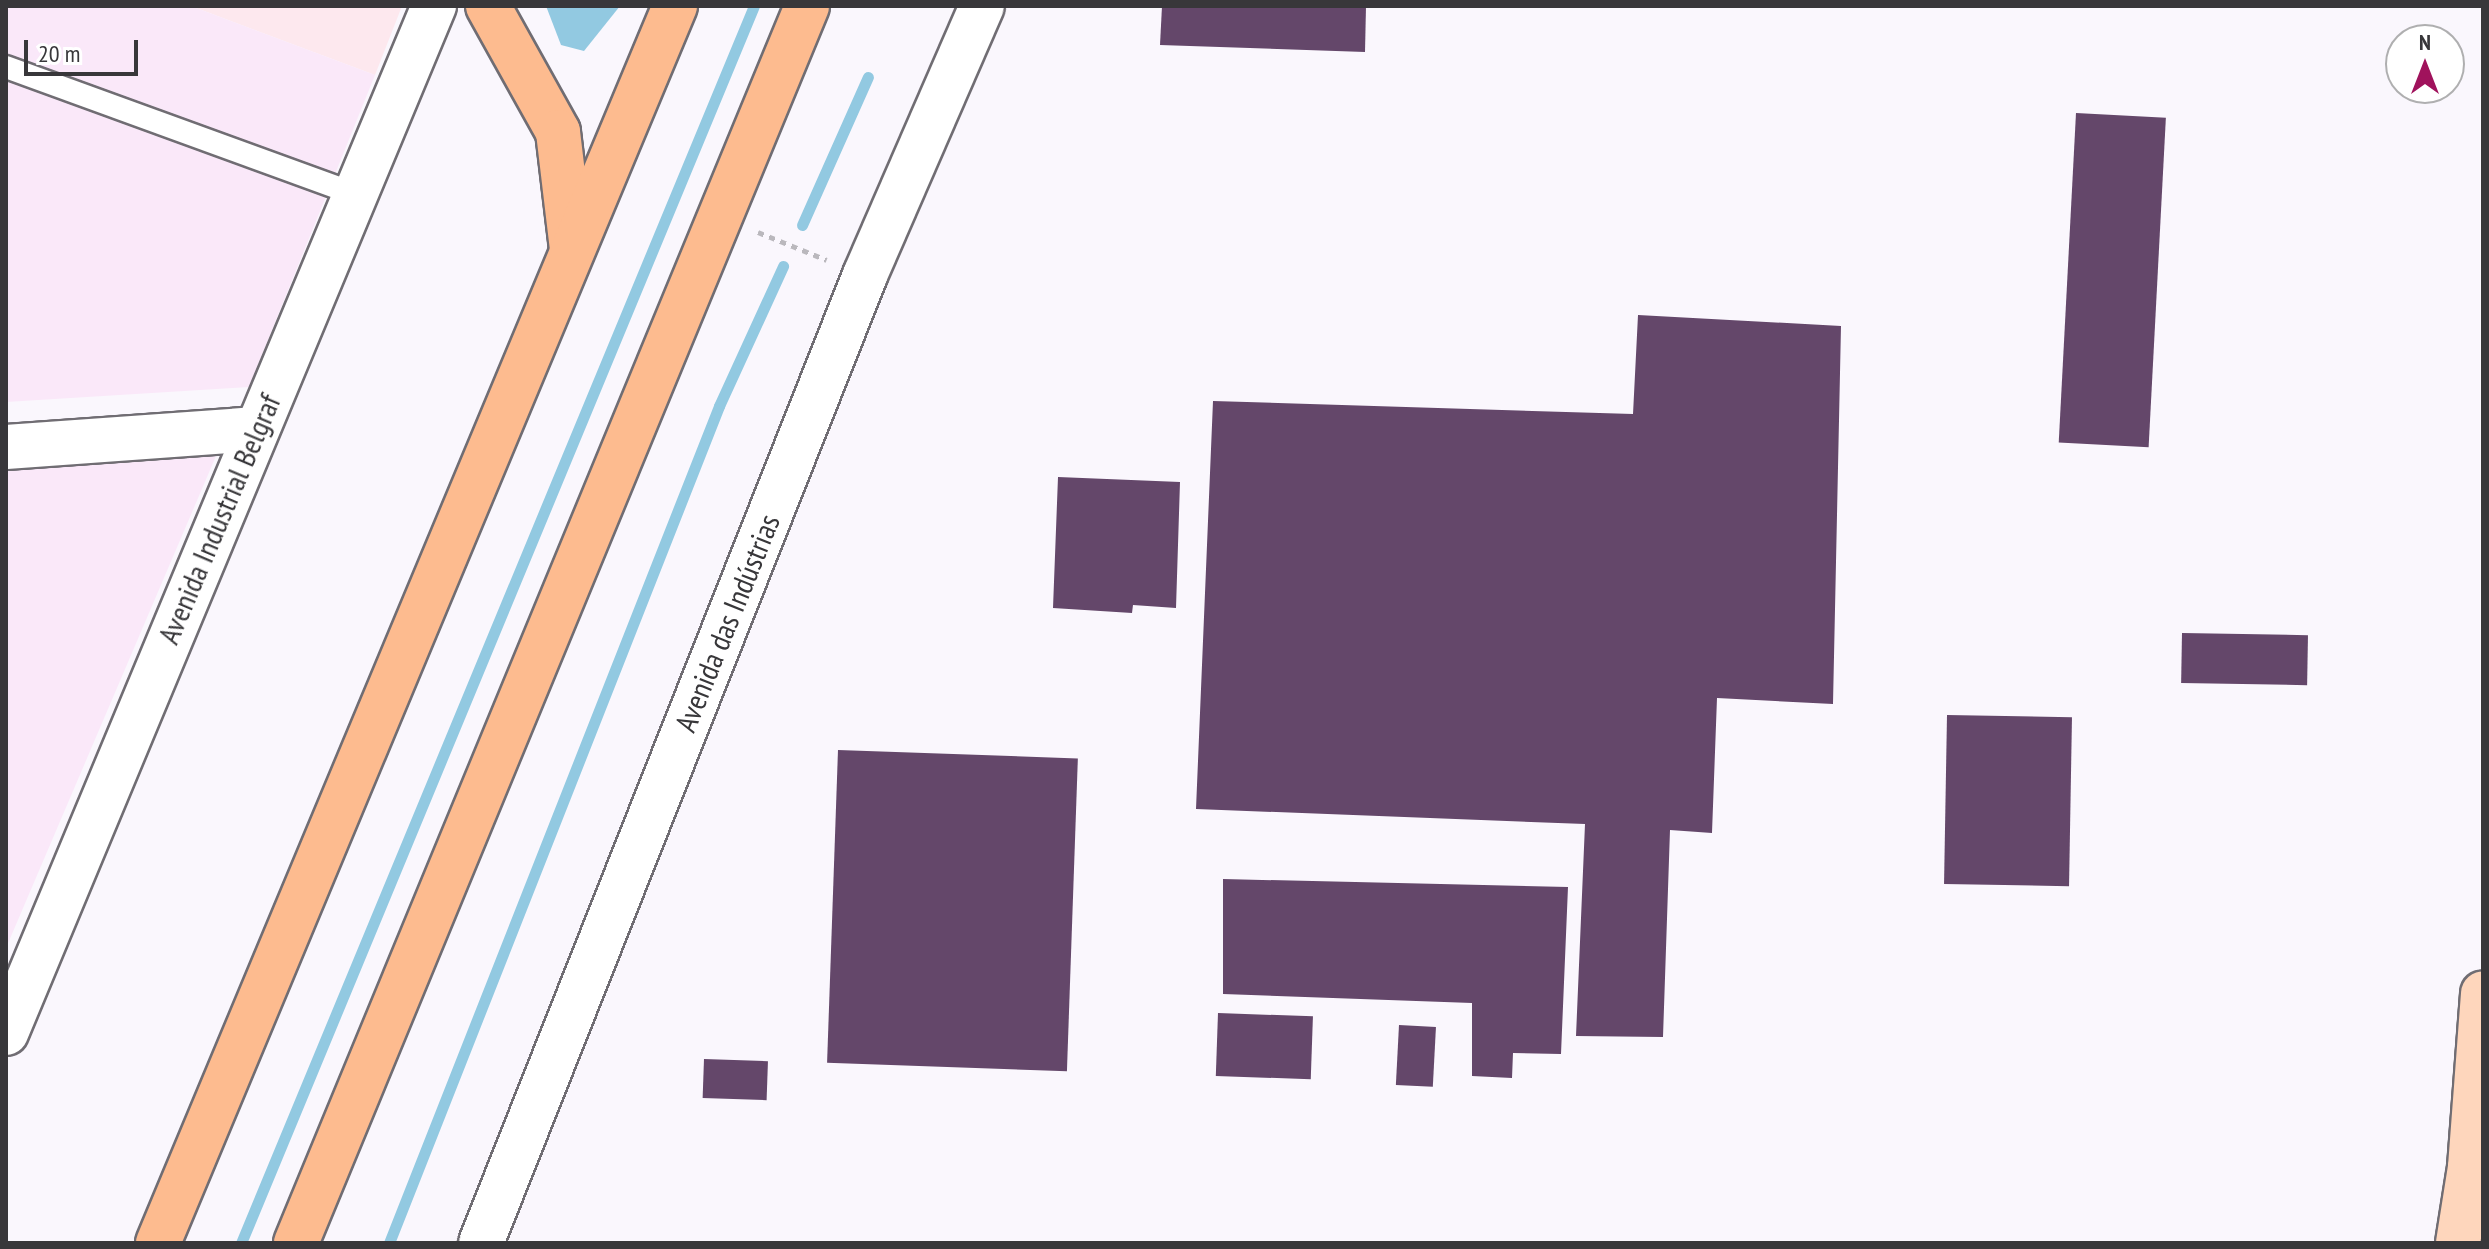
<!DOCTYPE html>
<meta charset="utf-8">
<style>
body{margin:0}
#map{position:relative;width:2489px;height:1249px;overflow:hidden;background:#faf7fd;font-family:"PT Sans Narrow",sans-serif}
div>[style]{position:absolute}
.commercial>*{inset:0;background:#fde8ee}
.industrial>*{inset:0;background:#fae8f9}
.water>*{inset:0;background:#92c9e1}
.stream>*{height:11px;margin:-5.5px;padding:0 5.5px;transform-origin:5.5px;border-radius:5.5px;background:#92c9e1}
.building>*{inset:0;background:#64476a;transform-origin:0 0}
.path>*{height:5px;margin-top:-2.5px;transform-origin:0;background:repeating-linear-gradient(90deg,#bab8bd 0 6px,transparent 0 12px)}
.roads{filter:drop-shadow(2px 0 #706d73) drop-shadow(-2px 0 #706d73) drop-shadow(0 2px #706d73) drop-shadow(0 -2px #706d73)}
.lane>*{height:22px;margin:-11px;padding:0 11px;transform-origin:11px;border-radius:11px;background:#fff}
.street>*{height:44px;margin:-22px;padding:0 22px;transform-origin:22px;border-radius:22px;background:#fff}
.secondary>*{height:44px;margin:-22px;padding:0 22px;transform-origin:22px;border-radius:22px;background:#fff}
.primary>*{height:44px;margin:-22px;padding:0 22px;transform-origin:22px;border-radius:22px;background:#fed6bc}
.highway>*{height:44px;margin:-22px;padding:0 22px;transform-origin:22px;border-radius:22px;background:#fdbb8f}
span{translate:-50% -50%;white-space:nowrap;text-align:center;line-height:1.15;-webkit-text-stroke:8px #fff;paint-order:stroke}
.street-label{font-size:30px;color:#38373a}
.frame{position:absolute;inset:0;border:8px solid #38373a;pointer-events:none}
.north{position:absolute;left:2385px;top:24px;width:80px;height:80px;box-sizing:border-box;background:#fff;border:2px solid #afafb0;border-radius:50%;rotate:0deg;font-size:22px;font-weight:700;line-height:32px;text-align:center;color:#38373a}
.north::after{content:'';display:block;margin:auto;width:28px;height:36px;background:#a0125c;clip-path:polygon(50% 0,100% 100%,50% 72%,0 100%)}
.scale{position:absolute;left:24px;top:40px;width:114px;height:36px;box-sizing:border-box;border:4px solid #38373a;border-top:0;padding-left:10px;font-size:24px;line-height:28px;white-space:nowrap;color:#38373a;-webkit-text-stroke:6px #fff;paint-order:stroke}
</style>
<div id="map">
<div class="commercial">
<i style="clip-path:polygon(191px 6px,402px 6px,375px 75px)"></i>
</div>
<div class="industrial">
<i style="clip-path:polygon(6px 6px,191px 6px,375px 75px,249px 387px,6px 402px)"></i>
<i style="clip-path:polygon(216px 456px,6px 948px,6px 471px)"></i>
</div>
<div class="water">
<i style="clip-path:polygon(546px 6px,620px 6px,584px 51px,561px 45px)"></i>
</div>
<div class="stream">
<i style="left:802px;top:225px;width:162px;rotate:-66deg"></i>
<i style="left:241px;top:1243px;width:1339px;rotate:-67.48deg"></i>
<i style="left:389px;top:1243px;width:900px;rotate:-68.48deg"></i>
<i style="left:719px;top:406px;width:154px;rotate:-65.4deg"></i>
</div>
<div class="building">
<i style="clip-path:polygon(1162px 6px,1366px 6px,1365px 52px,1160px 45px)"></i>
<i style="left:2076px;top:113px;width:90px;height:330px;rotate:3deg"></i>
<i style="clip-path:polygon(1638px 315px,1841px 326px,1833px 704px,1717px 698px,1712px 833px,1670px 830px,1663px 1037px,1576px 1036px,1585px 824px,1196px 809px,1213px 401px,1633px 414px)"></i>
<i style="clip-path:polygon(1058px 477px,1180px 482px,1176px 608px,1133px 605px,1132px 613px,1053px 608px)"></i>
<i style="left:2182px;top:633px;width:126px;height:50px;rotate:1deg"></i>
<i style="left:1947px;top:715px;width:125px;height:169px;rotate:1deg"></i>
<i style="left:838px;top:750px;width:240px;height:313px;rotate:2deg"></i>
<i style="clip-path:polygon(1223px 879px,1568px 887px,1561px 1054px,1513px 1053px,1512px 1078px,1472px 1076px,1472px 1003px,1223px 994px)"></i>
<i style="left:1218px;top:1013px;width:95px;height:63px;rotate:2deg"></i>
<i style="left:1399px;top:1025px;width:37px;height:60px;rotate:3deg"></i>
<i style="left:704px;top:1059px;width:64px;height:39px;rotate:2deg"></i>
</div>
<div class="path">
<i style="left:758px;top:232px;width:74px;rotate:22.1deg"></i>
</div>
<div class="roads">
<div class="lane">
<i style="left:6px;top:67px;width:371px;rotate:20deg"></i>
</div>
<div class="street">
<i style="left:6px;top:447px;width:251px;rotate:-4.1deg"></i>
</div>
<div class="secondary">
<i style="left:6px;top:1033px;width:1113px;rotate:-67.38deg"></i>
<i style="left:481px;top:1243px;width:1041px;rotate:-68.36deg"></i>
<i style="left:865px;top:275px;width:293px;rotate:-66.5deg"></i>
</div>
<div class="primary">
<i style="left:2458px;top:1243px;width:77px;rotate:-81deg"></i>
<i style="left:2470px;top:1167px;width:174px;rotate:-85.7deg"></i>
</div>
<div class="highway">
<i style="left:488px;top:6px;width:144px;rotate:60.9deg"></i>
<i style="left:558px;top:132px;width:118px;rotate:83.2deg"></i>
<i style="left:158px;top:1243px;width:1341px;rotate:-67.32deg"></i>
<i style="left:296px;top:1243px;width:1338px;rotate:-67.55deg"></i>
</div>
</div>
<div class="street-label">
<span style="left:219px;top:519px;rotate:-67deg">Avenida Industrial Belgraf</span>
<span style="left:727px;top:623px;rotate:-68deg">Avenida das Indústrias</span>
</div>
<div class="frame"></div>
<div class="north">N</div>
<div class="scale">20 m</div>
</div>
